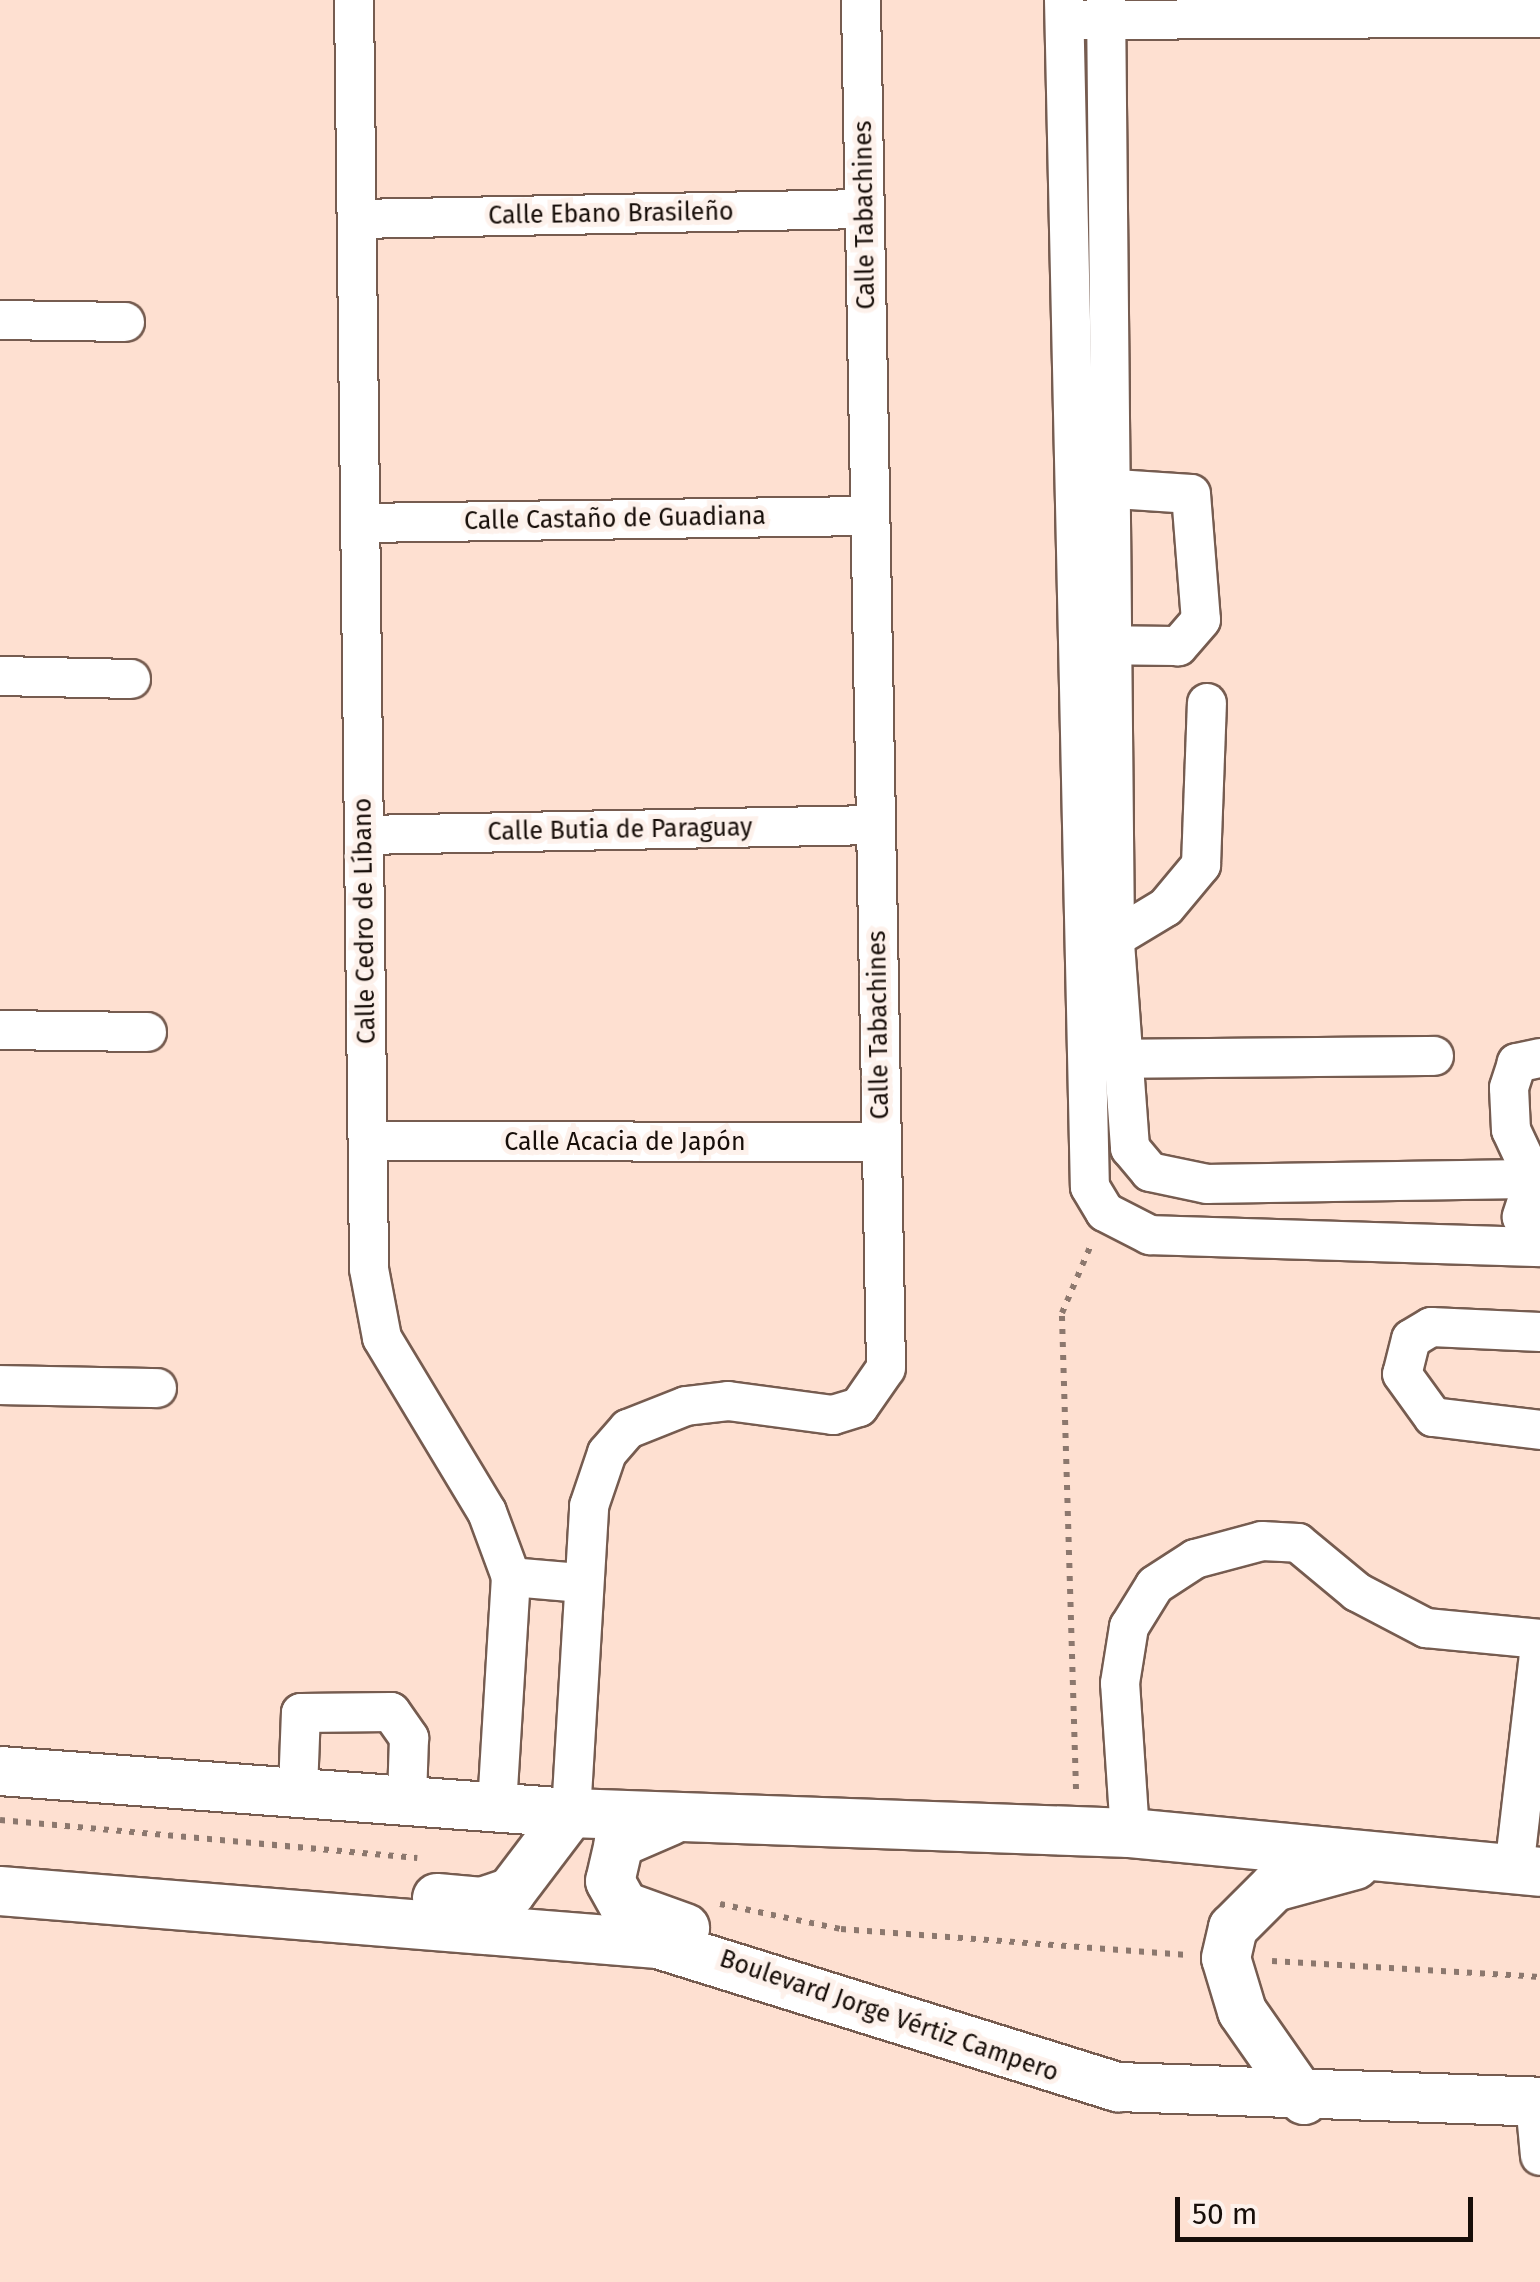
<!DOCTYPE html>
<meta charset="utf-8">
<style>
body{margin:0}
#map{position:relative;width:1540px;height:2282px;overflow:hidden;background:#fee0d1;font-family:"Fira Sans",sans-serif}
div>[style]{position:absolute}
.path>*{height:6px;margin-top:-3px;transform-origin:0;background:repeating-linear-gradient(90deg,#8c786e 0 5px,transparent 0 13px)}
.roads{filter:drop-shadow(2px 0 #765c50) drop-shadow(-2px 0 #765c50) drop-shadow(0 2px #765c50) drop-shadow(0 -2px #765c50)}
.minor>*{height:38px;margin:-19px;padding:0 19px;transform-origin:19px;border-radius:19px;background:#fff}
.major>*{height:48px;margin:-24px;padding:0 24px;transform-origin:24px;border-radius:24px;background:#fff}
span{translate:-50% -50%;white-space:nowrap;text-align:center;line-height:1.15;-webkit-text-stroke:10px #fdf1eb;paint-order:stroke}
.street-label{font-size:25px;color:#170e09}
.scale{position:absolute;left:1175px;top:2197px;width:298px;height:45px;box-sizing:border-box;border:5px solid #170e09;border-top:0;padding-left:12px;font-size:30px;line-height:35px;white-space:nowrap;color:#170e09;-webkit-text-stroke:8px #fdf1eb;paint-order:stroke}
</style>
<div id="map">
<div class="path">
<i style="left:1076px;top:1789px;width:476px;rotate:-91.7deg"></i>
<i style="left:1062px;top:1313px;width:72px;rotate:-67deg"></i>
<i style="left:0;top:1820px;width:419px;rotate:5.2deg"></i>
<i style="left:720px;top:1904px;width:124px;rotate:11.7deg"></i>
<i style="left:841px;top:1929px;width:344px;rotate:4.3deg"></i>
<i style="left:1272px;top:1961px;width:268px;rotate:3.4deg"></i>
</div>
<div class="roads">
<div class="minor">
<i style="left:354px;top:0;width:1269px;rotate:89.32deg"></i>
<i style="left:369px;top:1269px;width:70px;rotate:79.3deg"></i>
<i style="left:382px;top:1338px;width:203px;rotate:58.9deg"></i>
<i style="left:487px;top:1512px;width:69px;rotate:69.7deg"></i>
<i style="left:511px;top:1577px;width:230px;rotate:93.5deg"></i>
<i style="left:1064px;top:0;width:1187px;rotate:88.75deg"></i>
<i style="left:1090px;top:1187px;width:29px;rotate:59deg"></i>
<i style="left:1105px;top:1212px;width:51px;rotate:27.1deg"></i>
<i style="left:1150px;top:1235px;width:390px;rotate:1.8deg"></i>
<i style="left:1106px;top:0;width:943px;rotate:89.45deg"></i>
<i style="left:1115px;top:943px;width:206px;rotate:85.8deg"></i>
<i style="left:1130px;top:1148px;width:31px;rotate:50deg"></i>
<i style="left:1150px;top:1172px;width:58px;rotate:11.9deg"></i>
<i style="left:1207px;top:1184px;width:333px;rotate:-0.9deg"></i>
<i style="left:1083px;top:20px;width:457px;rotate:-0.3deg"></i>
<i style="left:357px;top:219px;width:508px;rotate:-1.13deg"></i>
<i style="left:0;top:320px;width:125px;rotate:0.9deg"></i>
<i style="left:1086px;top:487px;width:105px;rotate:3.8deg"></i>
<i style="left:1191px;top:494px;width:126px;rotate:85.5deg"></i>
<i style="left:1201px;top:620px;width:35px;rotate:131deg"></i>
<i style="left:1178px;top:646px;width:91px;rotate:-179.4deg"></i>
<i style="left:360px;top:523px;width:510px;rotate:-0.79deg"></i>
<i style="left:0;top:676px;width:131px;rotate:1.3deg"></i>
<i style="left:364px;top:835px;width:512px;rotate:-1.12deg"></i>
<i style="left:1098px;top:948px;width:79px;rotate:-31.1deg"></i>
<i style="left:1166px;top:907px;width:55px;rotate:-50.2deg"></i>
<i style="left:1201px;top:865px;width:162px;rotate:-87.9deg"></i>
<i style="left:0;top:1030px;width:147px;rotate:0.8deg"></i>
<i style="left:1540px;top:1058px;width:24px;rotate:168deg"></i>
<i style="left:1517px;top:1063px;width:26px;rotate:108deg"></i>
<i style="left:1509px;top:1088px;width:42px;rotate:87.3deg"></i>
<i style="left:1511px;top:1130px;width:54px;rotate:64.9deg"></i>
<i style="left:1534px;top:1179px;width:40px;rotate:108deg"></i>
<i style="left:1522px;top:1217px;width:32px;rotate:55deg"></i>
<i style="left:1093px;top:1059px;width:341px;rotate:-0.5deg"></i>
<i style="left:368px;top:1141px;width:514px;rotate:0.11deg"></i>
<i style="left:1540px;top:1332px;width:109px;rotate:-177.4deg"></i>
<i style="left:1431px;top:1327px;width:23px;rotate:149deg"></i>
<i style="left:1411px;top:1339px;width:36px;rotate:104deg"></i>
<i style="left:1402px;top:1374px;width:53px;rotate:54.2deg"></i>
<i style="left:1433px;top:1417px;width:108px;rotate:6.9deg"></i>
<i style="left:0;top:1385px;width:157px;rotate:1.1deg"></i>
<i style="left:511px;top:1577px;width:70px;rotate:4.9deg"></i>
<i style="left:298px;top:1790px;width:77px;rotate:-87.8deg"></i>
<i style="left:301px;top:1713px;width:90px;rotate:-0.6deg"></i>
<i style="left:391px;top:1712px;width:32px;rotate:55deg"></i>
<i style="left:409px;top:1738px;width:61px;rotate:91.9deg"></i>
<i style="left:571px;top:1813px;width:308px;rotate:-86.6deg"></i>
<i style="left:589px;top:1506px;width:56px;rotate:-71.2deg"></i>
<i style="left:607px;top:1453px;width:32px;rotate:-49deg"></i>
<i style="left:628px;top:1429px;width:62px;rotate:-21.6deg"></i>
<i style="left:686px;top:1406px;width:42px;rotate:-6.8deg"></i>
<i style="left:728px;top:1401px;width:106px;rotate:7.6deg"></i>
<i style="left:833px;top:1415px;width:27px;rotate:-17deg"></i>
<i style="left:859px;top:1407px;width:47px;rotate:-55.3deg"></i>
<i style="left:886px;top:1368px;width:1368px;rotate:-91.05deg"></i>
<i style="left:1130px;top:1833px;width:150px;rotate:-93.8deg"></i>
<i style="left:1120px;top:1683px;width:57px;rotate:-80.9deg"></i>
<i style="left:1129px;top:1627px;width:49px;rotate:-58.2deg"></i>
<i style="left:1155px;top:1585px;width:48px;rotate:-33deg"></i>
<i style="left:1195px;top:1559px;width:69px;rotate:-15deg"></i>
<i style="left:1262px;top:1541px;width:36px;rotate:3deg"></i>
<i style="left:1298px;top:1543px;width:77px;rotate:39.7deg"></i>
<i style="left:1357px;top:1592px;width:78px;rotate:27.6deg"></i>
<i style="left:1426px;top:1628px;width:115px;rotate:5.5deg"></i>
<i style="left:1514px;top:1870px;width:227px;rotate:-83.4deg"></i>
<i style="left:1535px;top:2102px;width:54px;rotate:84.7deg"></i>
</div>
<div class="major">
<i style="left:0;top:1771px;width:573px;rotate:4.21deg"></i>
<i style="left:571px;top:1813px;width:559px;rotate:2.05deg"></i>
<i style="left:1130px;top:1833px;width:412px;rotate:5.4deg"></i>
<i style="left:670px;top:1821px;width:56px;rotate:156.7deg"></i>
<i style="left:619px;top:1843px;width:39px;rotate:103deg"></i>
<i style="left:610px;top:1881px;width:29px;rotate:61deg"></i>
<i style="left:624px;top:1906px;width:65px;rotate:19.8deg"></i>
<i style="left:0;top:1891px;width:660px;rotate:4.61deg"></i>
<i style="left:658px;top:1944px;width:482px;rotate:17.3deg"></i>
<i style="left:1118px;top:2087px;width:422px;rotate:2deg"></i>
<i style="left:437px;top:1898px;width:45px;rotate:5.1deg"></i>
<i style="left:482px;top:1902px;width:31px;rotate:-19deg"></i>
<i style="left:511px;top:1892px;width:99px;rotate:-52.8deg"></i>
<i style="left:1304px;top:2100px;width:108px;rotate:-124.9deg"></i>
<i style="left:1242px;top:2011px;width:55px;rotate:-106.8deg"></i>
<i style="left:1226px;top:1958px;width:31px;rotate:-77deg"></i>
<i style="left:1233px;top:1928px;width:58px;rotate:-45deg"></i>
<i style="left:1274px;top:1887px;width:84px;rotate:-15.2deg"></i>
</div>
</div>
<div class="street-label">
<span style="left:611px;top:214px;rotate:-1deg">Calle Ebano Brasileño</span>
<span style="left:865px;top:215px;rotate:-91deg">Calle Tabachines</span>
<span style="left:615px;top:519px;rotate:-1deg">Calle Castaño de Guadiana</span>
<span style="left:620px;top:830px;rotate:-1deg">Calle Butia de Paraguay</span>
<span style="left:365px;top:921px;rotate:-91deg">Calle Cedro de Líbano</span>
<span style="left:879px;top:1025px;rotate:-91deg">Calle Tabachines</span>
<span style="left:625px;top:1142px">Calle Acacia de Japón</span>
<span style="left:889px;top:2016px;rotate:19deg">Boulevard Jorge Vértiz Campero</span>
</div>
<div class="scale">50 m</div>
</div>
